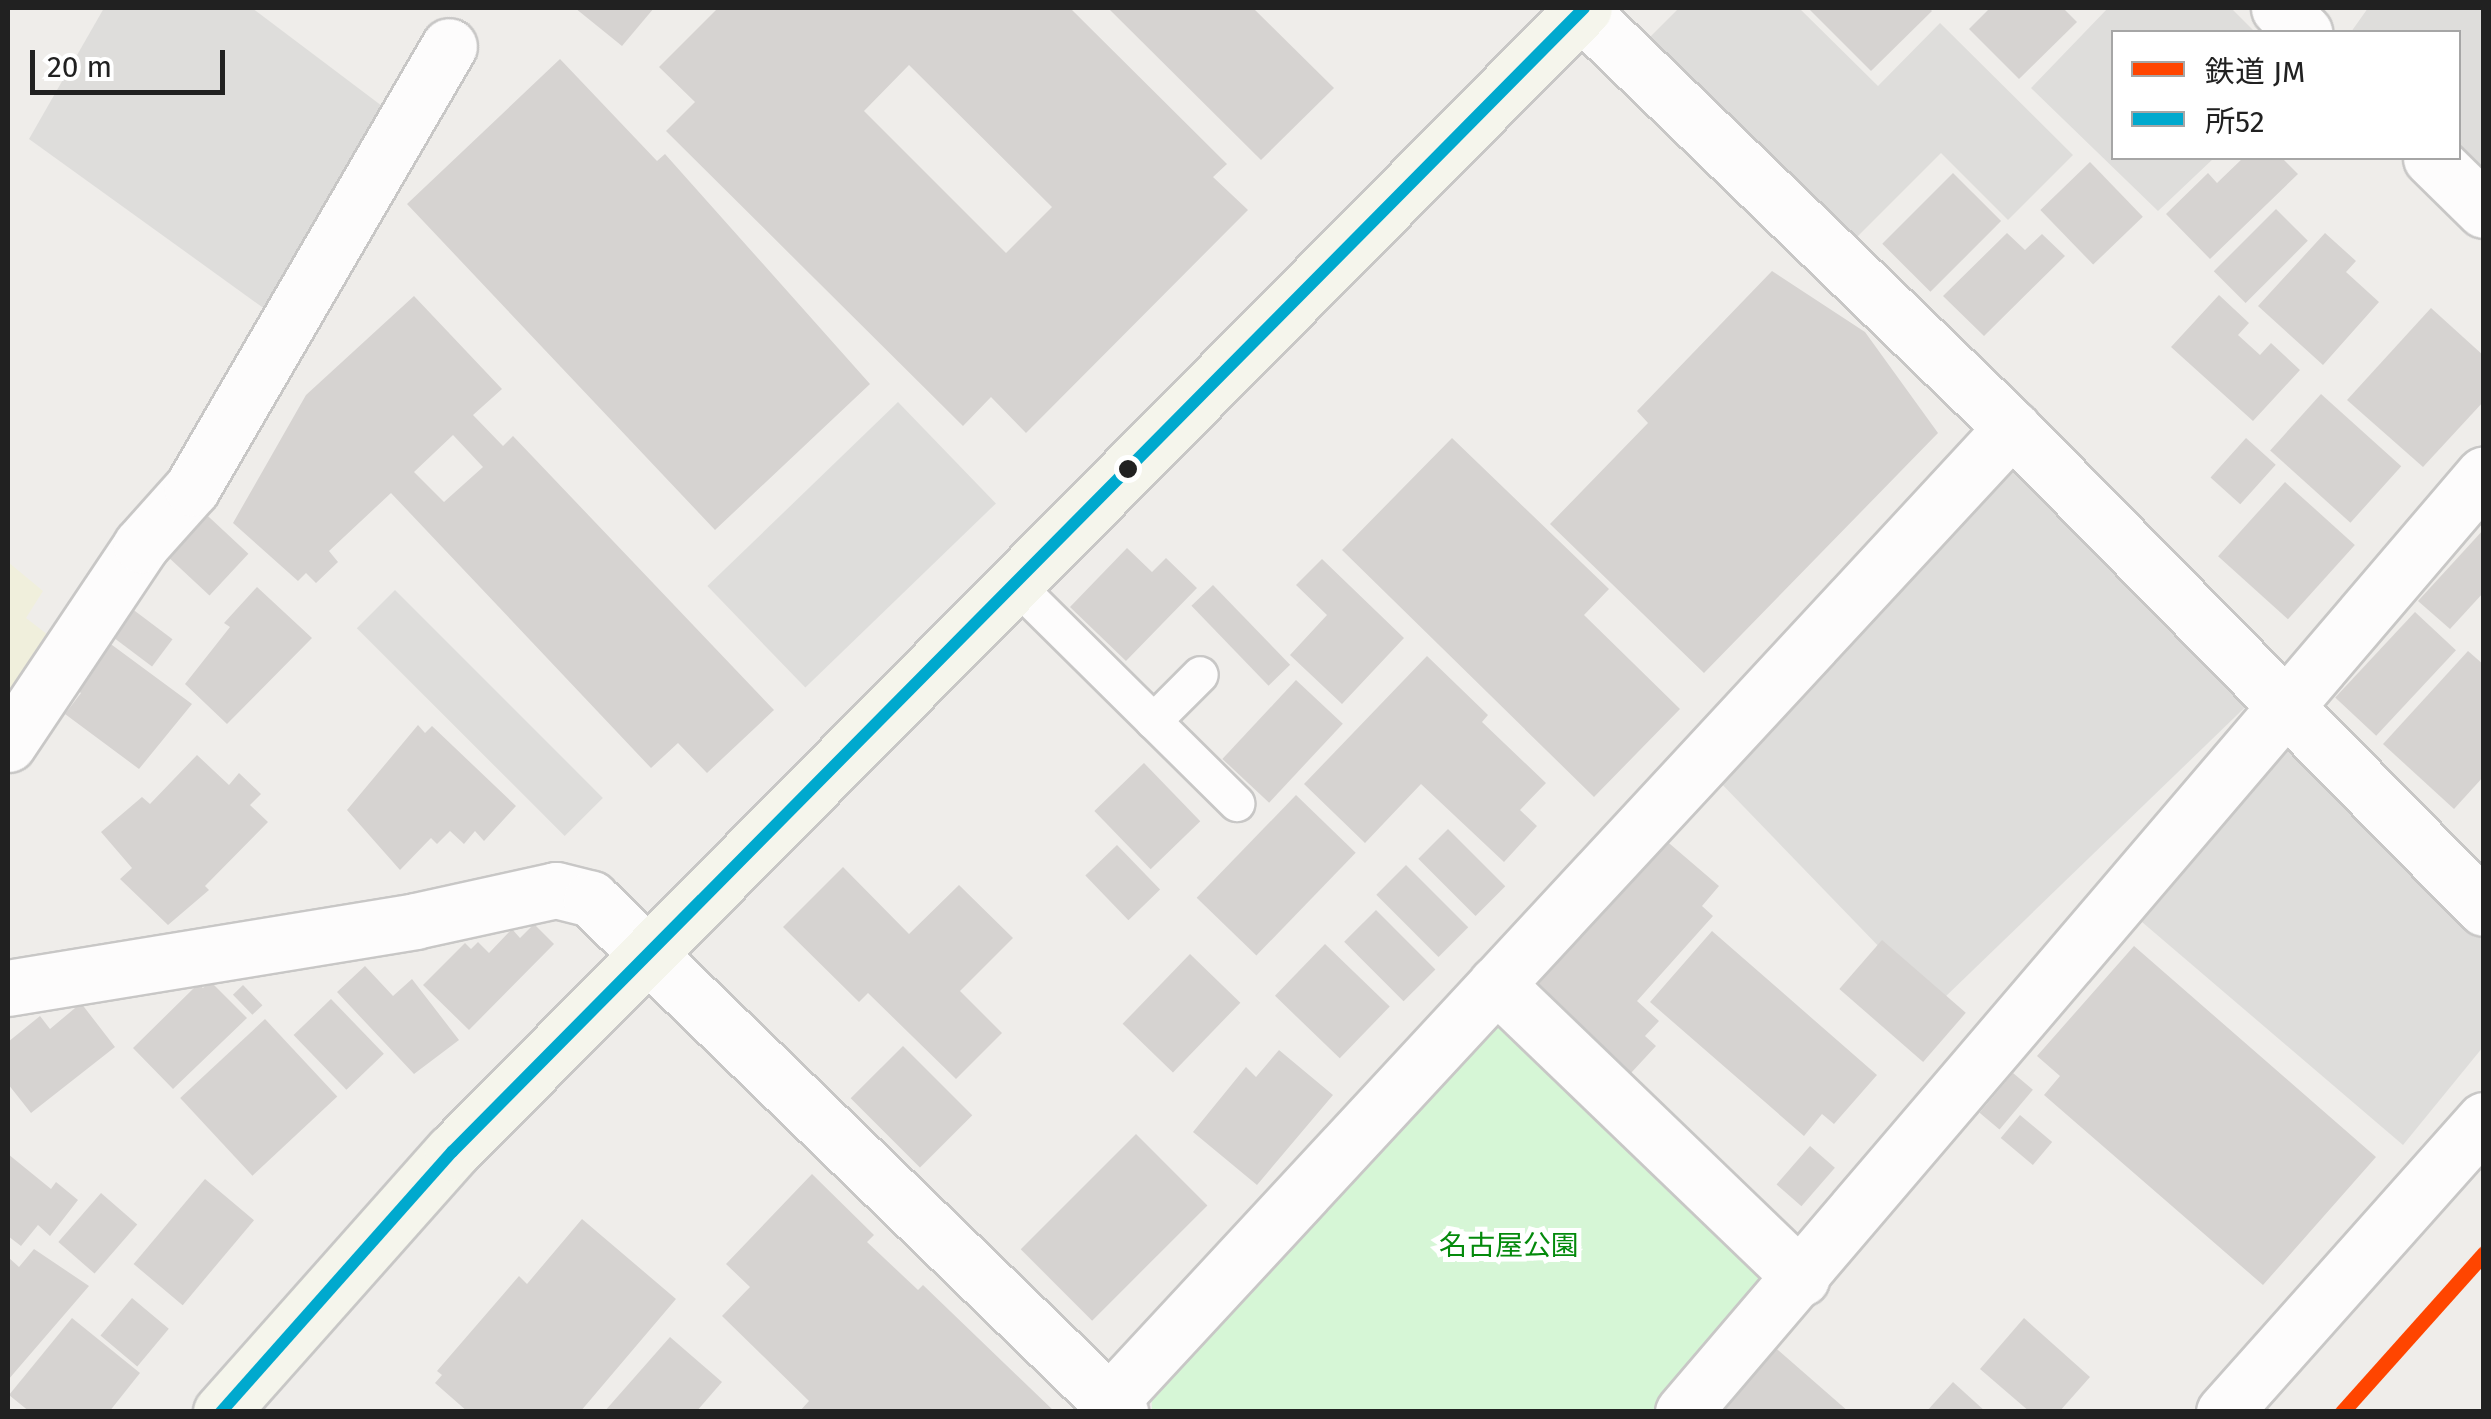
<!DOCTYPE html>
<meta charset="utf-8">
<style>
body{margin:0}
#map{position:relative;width:2491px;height:1419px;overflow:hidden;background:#efedea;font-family:"Fira Sans","Noto Sans JP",sans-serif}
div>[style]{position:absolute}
.residential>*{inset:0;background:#dedddb;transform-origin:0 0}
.farmland>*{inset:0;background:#f0efdc}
.park>*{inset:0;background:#d6f6d6}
.building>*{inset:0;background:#d6d3d1;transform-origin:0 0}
.roads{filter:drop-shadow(2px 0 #c8c7c6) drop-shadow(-2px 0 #c8c7c6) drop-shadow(0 2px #c8c7c6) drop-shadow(0 -2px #c8c7c6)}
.lane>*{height:35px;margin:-17.5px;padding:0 17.5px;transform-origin:17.5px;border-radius:17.5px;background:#fdfcfc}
.street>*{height:55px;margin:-27.5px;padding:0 27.5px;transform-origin:27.5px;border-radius:27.5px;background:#fdfcfc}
.secondary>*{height:55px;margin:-27.5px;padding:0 27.5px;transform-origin:27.5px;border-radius:27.5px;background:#f5f5ec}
.bus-1>*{height:12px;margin:-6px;padding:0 6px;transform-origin:6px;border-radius:6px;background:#00a9ce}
.rail-1>*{height:15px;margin:-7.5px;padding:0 7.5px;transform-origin:7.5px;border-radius:7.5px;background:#ff4500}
.dots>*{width:28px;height:28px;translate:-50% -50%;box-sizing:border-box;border:5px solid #fff;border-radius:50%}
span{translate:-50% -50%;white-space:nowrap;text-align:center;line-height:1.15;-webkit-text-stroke:10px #fff;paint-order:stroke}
.park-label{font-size:28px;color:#048a0c}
.frame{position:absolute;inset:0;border:10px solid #212121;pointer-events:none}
.legend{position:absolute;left:2111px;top:30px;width:350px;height:130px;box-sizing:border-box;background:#fff;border:2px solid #a6a6a6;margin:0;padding:12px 18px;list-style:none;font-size:30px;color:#212121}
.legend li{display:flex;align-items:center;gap:20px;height:50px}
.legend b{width:50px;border:2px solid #a6a6a6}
.scale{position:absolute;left:30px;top:50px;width:195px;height:45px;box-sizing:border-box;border:5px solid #212121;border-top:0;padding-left:12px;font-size:30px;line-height:35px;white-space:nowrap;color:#212121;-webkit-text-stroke:8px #fff;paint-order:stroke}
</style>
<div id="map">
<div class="residential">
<i style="clip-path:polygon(104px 8px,252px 8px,386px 109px,269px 312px,29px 139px)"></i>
<i style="clip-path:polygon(1679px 8px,1799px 8px,1878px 86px,1940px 23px,2073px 155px,2008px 220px,1941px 153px,1852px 242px,1648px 39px)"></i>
<i style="clip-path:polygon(2108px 8px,2231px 8px,2255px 32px,2114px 32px,2114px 158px,2214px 158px,2158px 211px,2031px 88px)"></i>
<i style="clip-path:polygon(2368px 8px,2483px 8px,2483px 170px,2459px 144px,2458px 32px,2351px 32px)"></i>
<i style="left:898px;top:402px;width:141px;height:265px;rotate:46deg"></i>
<i style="left:1998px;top:451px;width:356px;height:430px;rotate:46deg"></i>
<i style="left:395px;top:590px;width:294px;height:54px;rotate:45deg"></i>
<i style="clip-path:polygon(2292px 745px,2483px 937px,2483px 1047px,2403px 1145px,2142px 922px)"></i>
</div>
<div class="farmland">
<i style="clip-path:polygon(8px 562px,43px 591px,26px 618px,52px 638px,8px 705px)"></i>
</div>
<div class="park">
<i style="clip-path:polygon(1516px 1021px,1760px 1262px,1759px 1291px,1652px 1411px,1152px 1411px,1151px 1386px,1489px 1023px)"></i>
</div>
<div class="building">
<i style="clip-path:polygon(575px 8px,654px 8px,622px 46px)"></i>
<i style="clip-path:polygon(evenodd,718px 8px,1070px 8px,1227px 164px,1213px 177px,1248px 210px,1026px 433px,991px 397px,963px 426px,666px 131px,695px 102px,659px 67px,718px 8px,909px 65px,1052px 207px,1006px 253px,864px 111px,909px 65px)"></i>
<i style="clip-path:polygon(1108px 8px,1253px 8px,1334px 88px,1261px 160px)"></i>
<i style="clip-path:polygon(1808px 8px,1929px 8px,1932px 11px,1871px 71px)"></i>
<i style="clip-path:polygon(1990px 8px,2063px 8px,2077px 22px,2019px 79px,1969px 29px)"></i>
<i style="clip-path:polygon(560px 59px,657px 161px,665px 154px,870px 384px,715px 530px,407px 204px)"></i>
<i style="clip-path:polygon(2243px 158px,2282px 158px,2298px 174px,2210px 259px,2166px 214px,2208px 173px,2217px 183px)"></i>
<i style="left:2090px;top:162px;width:76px;height:69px;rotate:46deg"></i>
<i style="left:1953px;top:173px;width:68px;height:100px;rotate:45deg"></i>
<i style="left:2276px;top:209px;width:45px;height:88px;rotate:45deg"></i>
<i style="clip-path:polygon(2007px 233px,2025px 250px,2042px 234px,2065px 256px,1984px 336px,1943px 296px)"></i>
<i style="clip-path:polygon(2325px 233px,2356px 261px,2346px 272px,2379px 302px,2323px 365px,2258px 306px)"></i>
<i style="clip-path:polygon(1772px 271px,1865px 332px,1938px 433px,1704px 673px,1550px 524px,1648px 423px,1637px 411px)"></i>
<i style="clip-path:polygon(2219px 295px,2249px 323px,2238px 335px,2260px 355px,2271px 343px,2300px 370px,2253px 421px,2171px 347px)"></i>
<i style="clip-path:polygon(evenodd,414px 296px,502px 389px,473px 415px,503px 446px,513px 436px,774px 710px,707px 773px,678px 743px,651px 768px,391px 493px,329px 551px,338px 562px,316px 583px,306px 573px,298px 581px,233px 523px,306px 395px,414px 296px,453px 435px,483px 467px,444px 502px,414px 472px,453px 435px)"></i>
<i style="clip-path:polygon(2431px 308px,2484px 356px,2484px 401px,2423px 467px,2347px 400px)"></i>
<i style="left:2321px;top:394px;width:108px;height:76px;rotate:42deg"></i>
<i style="clip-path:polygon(1452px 438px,1609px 589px,1584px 615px,1680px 709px,1594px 797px,1342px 550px)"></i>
<i style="left:2246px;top:438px;width:40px;height:53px;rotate:42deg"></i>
<i style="left:2285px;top:482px;width:94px;height:100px;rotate:42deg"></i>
<i style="left:195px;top:504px;width:73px;height:57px;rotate:43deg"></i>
<i style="clip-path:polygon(2484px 529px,2484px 592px,2450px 629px,2418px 601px)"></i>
<i style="clip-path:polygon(1127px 548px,1152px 572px,1166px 558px,1197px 588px,1126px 661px,1070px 607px)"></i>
<i style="clip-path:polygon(1322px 559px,1404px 638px,1342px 704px,1290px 655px,1327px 615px,1296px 585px)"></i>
<i style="left:1213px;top:585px;width:111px;height:30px;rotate:46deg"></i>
<i style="clip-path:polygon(257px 587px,312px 638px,227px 724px,185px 684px,230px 627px,224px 623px)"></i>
<i style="left:119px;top:599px;width:67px;height:34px;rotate:37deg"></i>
<i style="left:2415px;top:612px;width:56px;height:117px;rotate:43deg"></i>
<i style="clip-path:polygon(108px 642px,192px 704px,139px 769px,65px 714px,81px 693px,73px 687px)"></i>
<i style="clip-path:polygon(2468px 651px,2484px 665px,2484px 776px,2454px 809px,2383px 744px)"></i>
<i style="clip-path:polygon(1427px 656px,1488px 715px,1482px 722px,1546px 783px,1520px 810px,1537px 826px,1504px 862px,1421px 784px,1365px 843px,1304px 784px)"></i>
<i style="left:1296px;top:680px;width:64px;height:108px;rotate:43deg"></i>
<i style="clip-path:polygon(418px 725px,425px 733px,432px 726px,516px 806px,484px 841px,475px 831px,464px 844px,450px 831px,437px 844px,431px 838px,400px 870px,347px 810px)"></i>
<i style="clip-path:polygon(197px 755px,229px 785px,239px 773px,261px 794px,250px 805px,268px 822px,205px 886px,209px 890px,168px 925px,120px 879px,132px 868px,101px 832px,142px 797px,150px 804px)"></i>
<i style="left:1144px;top:763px;width:81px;height:69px;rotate:46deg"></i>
<i style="left:1296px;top:795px;width:83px;height:143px;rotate:44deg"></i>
<i style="left:1448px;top:829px;width:81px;height:42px;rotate:45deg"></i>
<i style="clip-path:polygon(1663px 838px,1719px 886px,1702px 906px,1713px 916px,1637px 1001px,1659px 1021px,1645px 1036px,1656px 1046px,1631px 1073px,1533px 987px)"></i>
<i style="left:1117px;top:845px;width:62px;height:44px;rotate:46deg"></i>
<i style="left:1406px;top:865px;width:88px;height:42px;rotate:45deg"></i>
<i style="clip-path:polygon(843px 867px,909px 934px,959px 885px,1013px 938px,960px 991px,1002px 1033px,956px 1079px,868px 993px,859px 1002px,783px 927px)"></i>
<i style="left:1376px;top:910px;width:84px;height:45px;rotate:45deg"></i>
<i style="clip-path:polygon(534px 924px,554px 944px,469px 1030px,423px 985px,465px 943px,471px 949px,478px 942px,489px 953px,512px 929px,520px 938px)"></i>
<i style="clip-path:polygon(1712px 931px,1877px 1075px,1834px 1124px,1822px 1114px,1804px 1136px,1650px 1002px)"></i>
<i style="left:1882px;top:940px;width:111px;height:65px;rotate:41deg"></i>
<i style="left:1325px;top:944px;width:90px;height:72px;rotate:44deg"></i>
<i style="clip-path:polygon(2134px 946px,2376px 1157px,2263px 1285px,2044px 1095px,2060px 1076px,2037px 1056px)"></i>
<i style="left:1190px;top:954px;width:70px;height:97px;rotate:44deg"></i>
<i style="clip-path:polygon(365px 966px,393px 996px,412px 979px,459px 1040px,414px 1074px,337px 992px)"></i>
<i style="clip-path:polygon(210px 981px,247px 1018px,173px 1089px,133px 1048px,198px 984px,203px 988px)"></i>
<i style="left:243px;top:985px;width:28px;height:14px;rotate:46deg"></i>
<i style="left:331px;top:999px;width:76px;height:52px;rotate:46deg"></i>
<i style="clip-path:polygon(81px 1003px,115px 1047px,31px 1113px,8px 1084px,8px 1042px,40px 1016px,50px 1029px)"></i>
<i style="left:265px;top:1019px;width:106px;height:116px;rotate:47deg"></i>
<i style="left:903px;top:1046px;width:98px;height:74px;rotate:45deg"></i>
<i style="clip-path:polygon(1279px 1050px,1333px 1095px,1257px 1185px,1193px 1132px,1246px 1067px,1256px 1077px)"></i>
<i style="left:2013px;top:1073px;width:26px;height:52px;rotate:40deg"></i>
<i style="left:2020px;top:1115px;width:42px;height:30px;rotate:40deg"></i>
<i style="left:1136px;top:1134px;width:101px;height:163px;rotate:45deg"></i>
<i style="left:1810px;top:1146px;width:33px;height:51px;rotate:41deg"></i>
<i style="clip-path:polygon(8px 1154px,51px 1189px,56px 1182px,78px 1200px,50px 1236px,38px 1225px,21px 1246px,8px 1236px)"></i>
<i style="clip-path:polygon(812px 1174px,874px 1235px,867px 1242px,918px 1290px,923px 1285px,1055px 1412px,799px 1412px,809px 1401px,722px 1316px,750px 1287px,726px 1264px)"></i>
<i style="left:205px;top:1179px;width:64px;height:111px;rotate:40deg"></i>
<i style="left:101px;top:1193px;width:48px;height:65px;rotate:41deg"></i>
<i style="clip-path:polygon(582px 1219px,676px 1299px,580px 1412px,468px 1412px,435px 1383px,442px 1375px,437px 1371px,519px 1276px,527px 1284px)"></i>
<i style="clip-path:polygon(34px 1249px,89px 1286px,8px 1380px,8px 1257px,19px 1267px)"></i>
<i style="left:132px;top:1298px;width:48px;height:49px;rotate:40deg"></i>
<i style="clip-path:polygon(72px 1318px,140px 1373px,109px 1412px,30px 1412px,9px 1395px)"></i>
<i style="clip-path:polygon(2024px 1318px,2090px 1377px,2059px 1412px,2030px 1412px,1980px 1369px)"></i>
<i style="clip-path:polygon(670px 1337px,722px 1382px,696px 1412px,604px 1412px)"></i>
<i style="clip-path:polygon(1771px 1344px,1849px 1412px,1711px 1412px)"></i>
<i style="clip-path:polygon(1953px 1382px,1986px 1412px,1926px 1412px)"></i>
</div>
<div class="roads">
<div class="lane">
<i style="left:1014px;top:583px;width:313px;rotate:44.7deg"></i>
<i style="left:1153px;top:721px;width:66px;rotate:-45deg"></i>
</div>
<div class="street">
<i style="left:2279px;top:8px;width:35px;rotate:44deg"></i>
<i style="left:1581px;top:11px;width:600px;rotate:44.05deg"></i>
<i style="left:2012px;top:428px;width:673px;rotate:45.48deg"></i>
<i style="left:2431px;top:158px;width:74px;rotate:44.5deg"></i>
<i style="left:8px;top:744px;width:239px;rotate:-56.2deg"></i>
<i style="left:141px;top:545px;width:76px;rotate:-48.2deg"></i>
<i style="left:192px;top:488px;width:511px;rotate:-59.82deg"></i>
<i style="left:1496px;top:984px;width:424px;rotate:43.9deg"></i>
<i style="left:8px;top:988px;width:412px;rotate:-9.3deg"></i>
<i style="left:415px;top:921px;width:144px;rotate:-12.4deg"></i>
<i style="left:556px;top:890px;width:36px;rotate:14deg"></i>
<i style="left:591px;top:899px;width:737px;rotate:44.12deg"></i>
<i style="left:1110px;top:1401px;width:1327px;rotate:-47.17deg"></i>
<i style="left:1683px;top:1412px;width:1233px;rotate:-49.5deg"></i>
<i style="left:2224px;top:1412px;width:391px;rotate:-48.3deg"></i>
</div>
<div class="secondary">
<i style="left:221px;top:1412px;width:348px;rotate:-48.4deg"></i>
<i style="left:452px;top:1152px;width:1609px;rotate:-45.3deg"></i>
</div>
</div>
<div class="bus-1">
<i style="left:221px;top:1412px;width:348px;rotate:-48.4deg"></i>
<i style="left:452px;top:1152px;width:1609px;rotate:-45.3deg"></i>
</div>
<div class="rail-1">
<i style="left:2342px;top:1412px;width:213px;rotate:-48.2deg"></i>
</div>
<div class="dots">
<i style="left:1128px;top:469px;background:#212121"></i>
</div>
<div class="park-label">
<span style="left:1509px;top:1246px">名古屋公園</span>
</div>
<div class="frame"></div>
<ul class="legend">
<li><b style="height:12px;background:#ff4500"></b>鉄道 JM</li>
<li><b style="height:12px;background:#00a9ce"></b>所52</li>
</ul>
<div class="scale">20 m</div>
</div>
